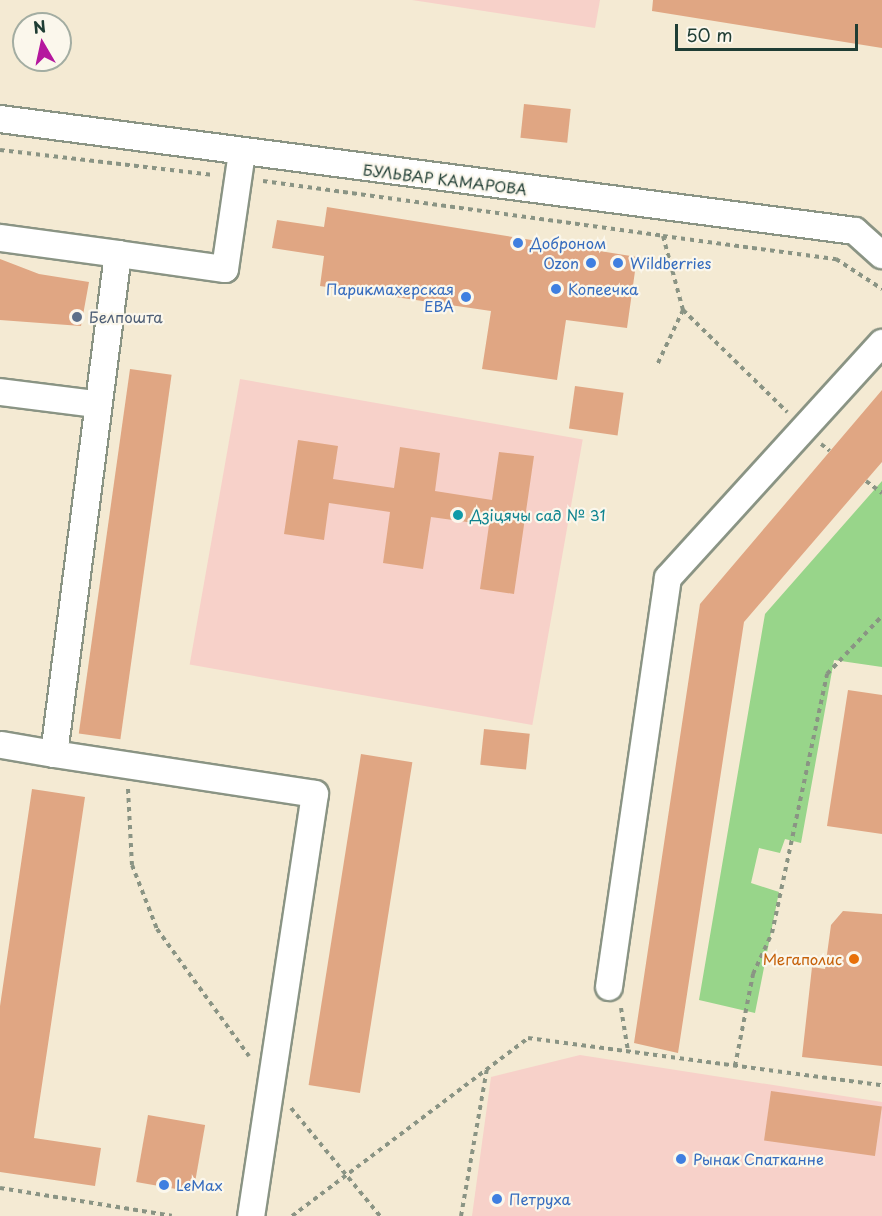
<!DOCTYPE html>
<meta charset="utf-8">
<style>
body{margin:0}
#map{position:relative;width:882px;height:1216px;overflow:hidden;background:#f4ead3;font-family:"Playpen Sans",sans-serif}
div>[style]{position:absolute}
.built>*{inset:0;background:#f7d1c9;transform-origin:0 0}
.green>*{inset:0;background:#98d58a}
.building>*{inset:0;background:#e0a683;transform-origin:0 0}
.path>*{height:4px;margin-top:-2px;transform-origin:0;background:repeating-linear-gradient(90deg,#8a9484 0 4.5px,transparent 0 9px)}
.roads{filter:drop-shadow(2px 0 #8a9484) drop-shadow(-2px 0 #8a9484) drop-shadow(0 2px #8a9484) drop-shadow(0 -2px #8a9484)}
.minor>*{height:26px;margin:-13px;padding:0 13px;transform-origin:13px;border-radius:13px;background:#fff}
.dots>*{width:16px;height:16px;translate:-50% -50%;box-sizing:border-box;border:3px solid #fbf7ec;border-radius:50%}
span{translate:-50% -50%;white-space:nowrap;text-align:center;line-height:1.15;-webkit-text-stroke:4.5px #fbf7ec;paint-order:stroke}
.street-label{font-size:15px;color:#1f3d34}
.shop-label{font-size:15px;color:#366cbe}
.left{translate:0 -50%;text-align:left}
.right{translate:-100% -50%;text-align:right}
.service-label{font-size:15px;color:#4e5e75}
.culture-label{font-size:15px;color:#0d838f}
.food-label{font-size:15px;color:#c56008}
.north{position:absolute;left:12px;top:12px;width:60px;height:60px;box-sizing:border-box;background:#fbf7ec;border:2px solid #a3ada2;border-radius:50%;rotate:351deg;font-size:16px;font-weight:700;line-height:24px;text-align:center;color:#1f3d34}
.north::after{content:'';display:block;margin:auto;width:21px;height:27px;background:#b5179e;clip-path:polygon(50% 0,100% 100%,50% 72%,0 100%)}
.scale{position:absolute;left:675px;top:24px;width:183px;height:27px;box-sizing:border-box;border:3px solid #1f3d34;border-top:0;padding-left:8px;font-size:18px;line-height:21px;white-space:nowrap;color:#1f3d34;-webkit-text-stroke:4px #fbf7ec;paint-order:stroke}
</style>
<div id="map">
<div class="built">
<i style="clip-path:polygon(412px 0,600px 0,595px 28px)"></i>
<i style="left:240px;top:379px;width:348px;height:290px;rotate:10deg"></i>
<i style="clip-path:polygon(580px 1055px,882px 1102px,882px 1216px,472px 1216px,491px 1077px)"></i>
</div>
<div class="green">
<i style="clip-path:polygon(882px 481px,882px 667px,834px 660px,801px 843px,785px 839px,780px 853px,759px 848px,751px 883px,779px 892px,755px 1013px,699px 1000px,765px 614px)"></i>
</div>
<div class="building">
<i style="clip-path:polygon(653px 0,882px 0,882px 48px,652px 11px)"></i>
<i style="left:524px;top:104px;width:47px;height:34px;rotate:6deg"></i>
<i style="clip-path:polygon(327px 207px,637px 257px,627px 328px,566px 320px,557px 380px,482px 369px,491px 311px,320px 286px,324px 256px,272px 248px,277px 220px,324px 227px)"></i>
<i style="clip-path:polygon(0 259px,39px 274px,89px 282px,81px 326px,0 320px)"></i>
<i style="left:130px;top:369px;width:42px;height:368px;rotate:8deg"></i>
<i style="left:575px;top:386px;width:49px;height:43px;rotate:8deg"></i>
<i style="clip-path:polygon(882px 390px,882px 462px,744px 622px,678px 1053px,634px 1043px,700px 604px)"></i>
<i style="clip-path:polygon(298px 440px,338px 446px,333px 479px,394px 488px,400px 447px,440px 453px,435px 491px,492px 500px,499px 452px,534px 456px,514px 594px,480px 589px,489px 525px,431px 517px,423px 569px,383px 563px,390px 512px,329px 503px,324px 540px,284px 534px)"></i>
<i style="clip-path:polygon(848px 690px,882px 695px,882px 834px,827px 826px)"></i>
<i style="left:484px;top:729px;width:46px;height:36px;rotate:6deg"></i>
<i style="left:361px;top:754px;width:52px;height:335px;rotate:9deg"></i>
<i style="clip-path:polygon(32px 789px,85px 797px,34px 1138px,101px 1148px,95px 1186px,0 1172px,0 1006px)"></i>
<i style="clip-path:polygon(843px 911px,882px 914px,882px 1066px,802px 1057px,812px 967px,825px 969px,831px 925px)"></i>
<i style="left:771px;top:1091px;width:112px;height:50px;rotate:8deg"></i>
<i style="left:148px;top:1115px;width:58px;height:68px;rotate:10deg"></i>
</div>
<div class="path">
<i style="left:0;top:150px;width:215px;rotate:6.7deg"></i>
<i style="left:263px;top:181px;width:404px;rotate:7.8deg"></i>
<i style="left:663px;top:236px;width:77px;rotate:74.9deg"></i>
<i style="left:683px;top:310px;width:59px;rotate:115.3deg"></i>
<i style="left:663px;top:236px;width:175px;rotate:7.6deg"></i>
<i style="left:836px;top:259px;width:55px;rotate:33.1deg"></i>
<i style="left:683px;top:310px;width:146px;rotate:44.4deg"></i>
<i style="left:821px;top:444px;width:11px;rotate:38deg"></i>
<i style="left:866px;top:481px;width:20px;rotate:37deg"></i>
<i style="left:128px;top:789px;width:76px;rotate:87deg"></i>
<i style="left:132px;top:865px;width:69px;rotate:68.7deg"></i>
<i style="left:157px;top:929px;width:157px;rotate:54.1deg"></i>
<i style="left:621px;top:1008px;width:44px;rotate:80.8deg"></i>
<i style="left:735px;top:1066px;width:94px;rotate:-78.9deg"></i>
<i style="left:753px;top:974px;width:45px;rotate:-65.1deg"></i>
<i style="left:772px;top:933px;width:265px;rotate:-78deg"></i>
<i style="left:827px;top:674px;width:80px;rotate:-46.5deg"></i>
<i style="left:291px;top:1108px;width:140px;rotate:50.5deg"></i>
<i style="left:0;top:1188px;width:174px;rotate:9.2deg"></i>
<i style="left:292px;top:1216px;width:296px;rotate:-37deg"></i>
<i style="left:528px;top:1038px;width:357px;rotate:7.6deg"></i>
<i style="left:461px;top:1216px;width:149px;rotate:-80deg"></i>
</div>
<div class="roads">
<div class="minor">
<i style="left:0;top:119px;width:862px;rotate:7.46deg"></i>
<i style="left:855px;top:231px;width:36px;rotate:42deg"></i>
<i style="left:0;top:238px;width:119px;rotate:7.7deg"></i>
<i style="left:118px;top:254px;width:504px;rotate:97.29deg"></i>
<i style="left:54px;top:754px;width:53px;rotate:-170.2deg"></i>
<i style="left:118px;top:254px;width:108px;rotate:8deg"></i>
<i style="left:225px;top:269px;width:118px;rotate:-81.7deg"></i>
<i style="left:0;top:392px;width:96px;rotate:7.2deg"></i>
<i style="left:54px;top:754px;width:264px;rotate:8.7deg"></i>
<i style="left:315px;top:794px;width:427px;rotate:98.6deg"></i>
<i style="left:609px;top:987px;width:413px;rotate:-81.8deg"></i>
<i style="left:668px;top:578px;width:318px;rotate:-47.7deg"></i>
</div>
</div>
<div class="dots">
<i style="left:518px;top:243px;background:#3f7fe0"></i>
<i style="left:591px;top:263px;background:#3f7fe0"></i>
<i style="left:618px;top:263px;background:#3f7fe0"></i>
<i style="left:556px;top:289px;background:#3f7fe0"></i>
<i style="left:466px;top:297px;background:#3f7fe0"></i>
<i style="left:77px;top:317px;background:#5c6f8a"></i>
<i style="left:458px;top:515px;background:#0f9aa8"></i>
<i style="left:854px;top:959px;background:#e8710a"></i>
<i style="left:681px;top:1159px;background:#3f7fe0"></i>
<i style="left:164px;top:1185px;background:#3f7fe0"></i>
<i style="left:497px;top:1199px;background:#3f7fe0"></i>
</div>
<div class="street-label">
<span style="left:445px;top:179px;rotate:7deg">БУЛЬВАР КАМАРОВА</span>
</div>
<div class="shop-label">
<span class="left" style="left:530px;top:243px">Доброном</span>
<span class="right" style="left:579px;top:263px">Ozon</span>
<span class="left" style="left:630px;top:263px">Wildberries</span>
<span class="right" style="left:454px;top:297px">Парикмахерская<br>ЕВА</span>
<span class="left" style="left:568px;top:289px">Копеечка</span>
<span class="left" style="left:693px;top:1159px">Рынак Спатканне</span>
<span class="left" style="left:176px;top:1185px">LeMax</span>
<span class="left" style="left:509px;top:1199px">Петруха</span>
</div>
<div class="service-label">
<span class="left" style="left:89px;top:317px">Белпошта</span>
</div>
<div class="culture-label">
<span class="left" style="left:470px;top:515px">Дзіцячы сад № 31</span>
</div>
<div class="food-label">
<span class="right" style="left:842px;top:959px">Мегаполис</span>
</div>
<div class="north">N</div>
<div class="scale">50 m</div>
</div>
